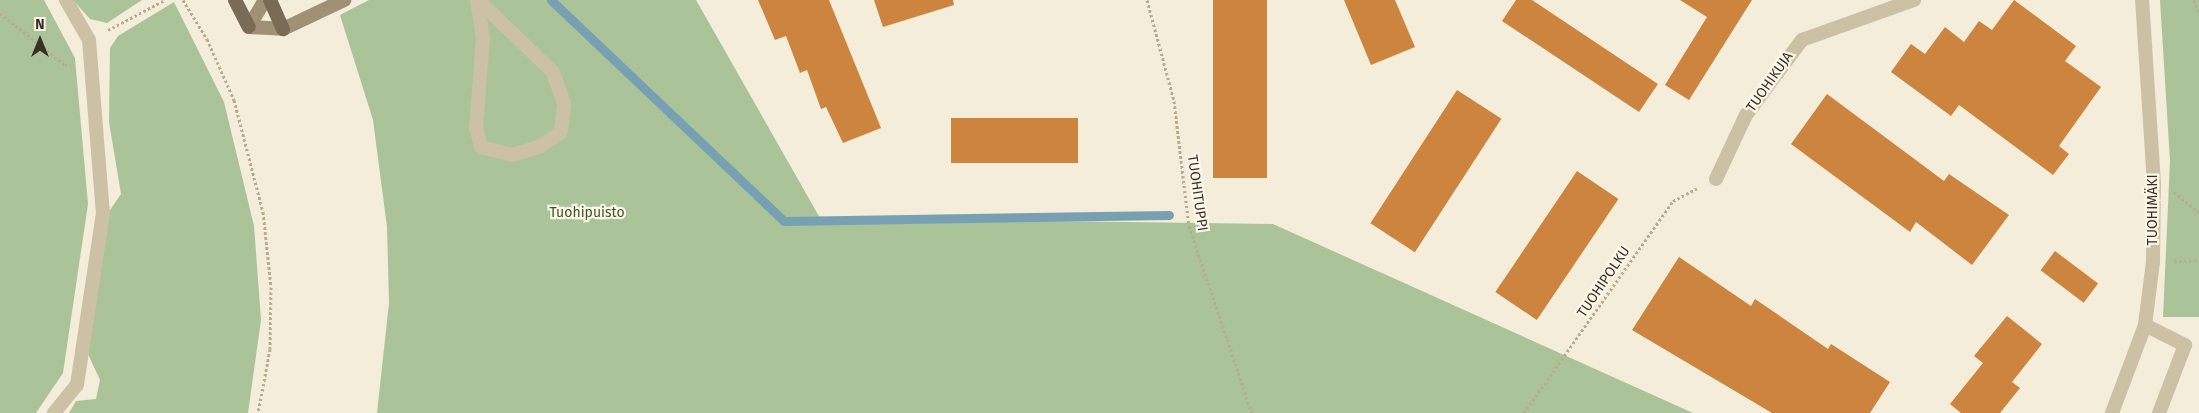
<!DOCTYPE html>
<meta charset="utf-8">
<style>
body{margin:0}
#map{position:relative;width:2199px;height:413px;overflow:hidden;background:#f3edda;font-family:"Fira Sans",sans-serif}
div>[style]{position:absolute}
.green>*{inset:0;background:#abc399}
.stream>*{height:9px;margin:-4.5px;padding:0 4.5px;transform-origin:4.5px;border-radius:4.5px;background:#77a1b2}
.building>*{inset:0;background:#cd843e;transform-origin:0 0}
.path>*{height:3px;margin-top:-1.5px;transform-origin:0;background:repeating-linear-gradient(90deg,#b8ab8f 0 2.5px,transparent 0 5px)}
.service>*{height:14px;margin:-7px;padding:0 7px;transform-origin:7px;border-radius:7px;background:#ccc0a5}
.minor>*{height:14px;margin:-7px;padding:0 7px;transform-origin:7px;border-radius:7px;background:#ccc0a5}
.secondary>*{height:14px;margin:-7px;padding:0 7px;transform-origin:7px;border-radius:7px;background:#a09076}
.primary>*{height:14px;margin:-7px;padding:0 7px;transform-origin:7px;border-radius:7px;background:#7a6b57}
span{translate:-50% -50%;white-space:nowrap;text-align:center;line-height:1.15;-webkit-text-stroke:4.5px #fbf6e7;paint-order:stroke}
.street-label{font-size:14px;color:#373027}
.park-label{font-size:14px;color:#3b5729}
.north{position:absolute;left:15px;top:15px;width:50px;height:50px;-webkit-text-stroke:4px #fbf6e7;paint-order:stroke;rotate:0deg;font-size:14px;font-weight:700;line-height:20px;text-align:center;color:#373027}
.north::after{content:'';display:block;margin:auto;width:18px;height:22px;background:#373027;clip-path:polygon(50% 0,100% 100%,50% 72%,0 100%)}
</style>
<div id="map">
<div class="green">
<i style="clip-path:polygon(0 0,44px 0,75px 58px,88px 204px,63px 373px,36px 413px,0 413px)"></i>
<i style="clip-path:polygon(73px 0,142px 0,107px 23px,90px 19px)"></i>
<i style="clip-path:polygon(369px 0,696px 0,820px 218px,1273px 224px,1693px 413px,377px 413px,389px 303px,387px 227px,373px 120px,340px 15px)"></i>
<i style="clip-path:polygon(2160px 0,2199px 0,2199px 317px,2163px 317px,2170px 161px)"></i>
<i style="clip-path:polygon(174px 2px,224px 102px,254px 226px,261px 320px,248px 413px,69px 413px,76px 401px,96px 399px,100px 380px,88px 354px,108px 213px,121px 194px,109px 122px,110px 48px,118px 36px)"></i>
</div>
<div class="stream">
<i style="left:551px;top:0;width:321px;rotate:43.5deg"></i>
<i style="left:784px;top:221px;width:385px;rotate:-0.9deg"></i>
</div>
<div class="building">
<i style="clip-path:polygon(758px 0,829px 0,881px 128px,843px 143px,826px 107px,821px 109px,807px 70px,800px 73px,786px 36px,775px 40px)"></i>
<i style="clip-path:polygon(874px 0,953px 0,954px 5px,883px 27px)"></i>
<i style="left:1213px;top:0;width:54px;height:178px"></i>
<i style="clip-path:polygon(1344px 0,1395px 0,1415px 47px,1371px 65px)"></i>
<i style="clip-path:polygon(1516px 0,1532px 0,1658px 84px,1639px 112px,1502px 21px)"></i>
<i style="clip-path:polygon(1680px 0,1752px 0,1689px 100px,1665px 85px,1707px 17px)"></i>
<i style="clip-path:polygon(2014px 0,2076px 46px,2065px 61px,2101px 87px,2059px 146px,2069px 154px,2053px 175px,1959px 105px,1951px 116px,1891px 72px,1911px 44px,1925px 54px,1945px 27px,1964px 42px,1979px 21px,1992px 30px)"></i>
<i style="left:1457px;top:90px;width:53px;height:159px;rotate:33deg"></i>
<i style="clip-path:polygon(1827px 94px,1944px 181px,1949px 174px,2009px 215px,1972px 265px,1916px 222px,1910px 232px,1791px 144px)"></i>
<i style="left:951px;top:118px;width:127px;height:45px"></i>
<i style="left:1577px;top:171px;width:50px;height:146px;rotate:34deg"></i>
<i style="left:2055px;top:251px;width:54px;height:24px;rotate:37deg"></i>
<i style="clip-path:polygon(1679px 257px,1751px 306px,1755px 299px,1828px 349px,1831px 344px,1890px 382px,1870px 413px,1772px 413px,1632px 330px)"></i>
<i style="clip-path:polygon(2007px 316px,2042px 344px,2012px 382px,2020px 388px,2000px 413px,1961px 413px,1950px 404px,1983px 363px,1974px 356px)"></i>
</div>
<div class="path">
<i style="left:183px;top:0;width:46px;rotate:58.4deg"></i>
<i style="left:207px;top:39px;width:67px;rotate:66.1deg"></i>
<i style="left:234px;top:100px;width:116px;rotate:75.5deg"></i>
<i style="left:263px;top:212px;width:75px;rotate:83.9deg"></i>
<i style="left:271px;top:287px;width:62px;rotate:90.9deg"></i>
<i style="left:270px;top:349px;width:65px;rotate:100.6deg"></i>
<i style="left:1147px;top:0;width:105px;rotate:75deg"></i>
<i style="left:1174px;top:101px;width:126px;rotate:83.2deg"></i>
<i style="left:1189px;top:226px;width:197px;rotate:71.4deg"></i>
<i style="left:2194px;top:0;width:14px;rotate:69deg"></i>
<i style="left:0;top:13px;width:83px;rotate:38.7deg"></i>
<i style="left:65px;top:65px;width:6px"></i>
<i style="left:108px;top:30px;width:64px;rotate:-27.8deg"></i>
<i style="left:2174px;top:192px;width:32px;rotate:39deg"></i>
<i style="left:2174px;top:261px;width:25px;rotate:-2deg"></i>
<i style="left:1524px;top:413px;width:259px;rotate:-54.9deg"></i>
<i style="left:1673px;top:201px;width:27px;rotate:-28deg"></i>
</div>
<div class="service">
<i style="left:477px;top:0;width:37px;rotate:81deg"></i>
<i style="left:483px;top:37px;width:90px;rotate:94.4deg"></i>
<i style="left:476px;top:127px;width:21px;rotate:76deg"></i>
<i style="left:481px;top:147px;width:32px;rotate:14deg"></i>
<i style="left:512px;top:155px;width:30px;rotate:-17deg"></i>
<i style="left:541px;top:146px;width:24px;rotate:-35deg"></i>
<i style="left:561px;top:132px;width:29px;rotate:-84deg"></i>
<i style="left:564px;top:103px;width:33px;rotate:-110deg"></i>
<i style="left:553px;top:72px;width:104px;rotate:-136.2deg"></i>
<i style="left:2145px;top:325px;width:45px;rotate:26.6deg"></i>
<i style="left:2185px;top:345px;width:73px;rotate:110.9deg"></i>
<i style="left:54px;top:413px;width:36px;rotate:-51deg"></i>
<i style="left:77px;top:385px;width:173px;rotate:-81.4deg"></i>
<i style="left:103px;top:214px;width:175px;rotate:-94.6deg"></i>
<i style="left:89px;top:40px;width:46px;rotate:-119.9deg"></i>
</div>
<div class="minor">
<i style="left:1716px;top:179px;width:71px;rotate:-64.9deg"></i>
<i style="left:1746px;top:115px;width:94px;rotate:-53.3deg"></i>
<i style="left:1802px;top:40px;width:119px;rotate:-19.7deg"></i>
<i style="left:2112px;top:413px;width:94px;rotate:-69.4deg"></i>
<i style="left:2145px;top:325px;width:64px;rotate:-82.8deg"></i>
<i style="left:2153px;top:262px;width:78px;rotate:-89.3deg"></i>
<i style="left:2154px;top:184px;width:184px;rotate:-93.7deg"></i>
</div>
<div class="secondary">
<i style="left:265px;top:0;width:31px;rotate:121deg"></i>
<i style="left:249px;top:27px;width:34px;rotate:3deg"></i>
<i style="left:283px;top:29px;width:68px;rotate:-25.4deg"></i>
</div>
<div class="primary">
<i style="left:235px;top:0;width:30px;rotate:63deg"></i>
<i style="left:270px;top:0;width:32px;rotate:66deg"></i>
</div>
<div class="street-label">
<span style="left:1770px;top:82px;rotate:-55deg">TUOHIKUJA</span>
<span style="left:1197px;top:193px;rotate:82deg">TUOHITUPPI</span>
<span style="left:2153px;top:210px;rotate:-90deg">TUOHIMÄKI</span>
<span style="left:1604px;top:282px;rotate:-56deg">TUOHIPOLKU</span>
</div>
<div class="park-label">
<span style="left:587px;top:213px">Tuohipuisto</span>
</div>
<div class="north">N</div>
</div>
